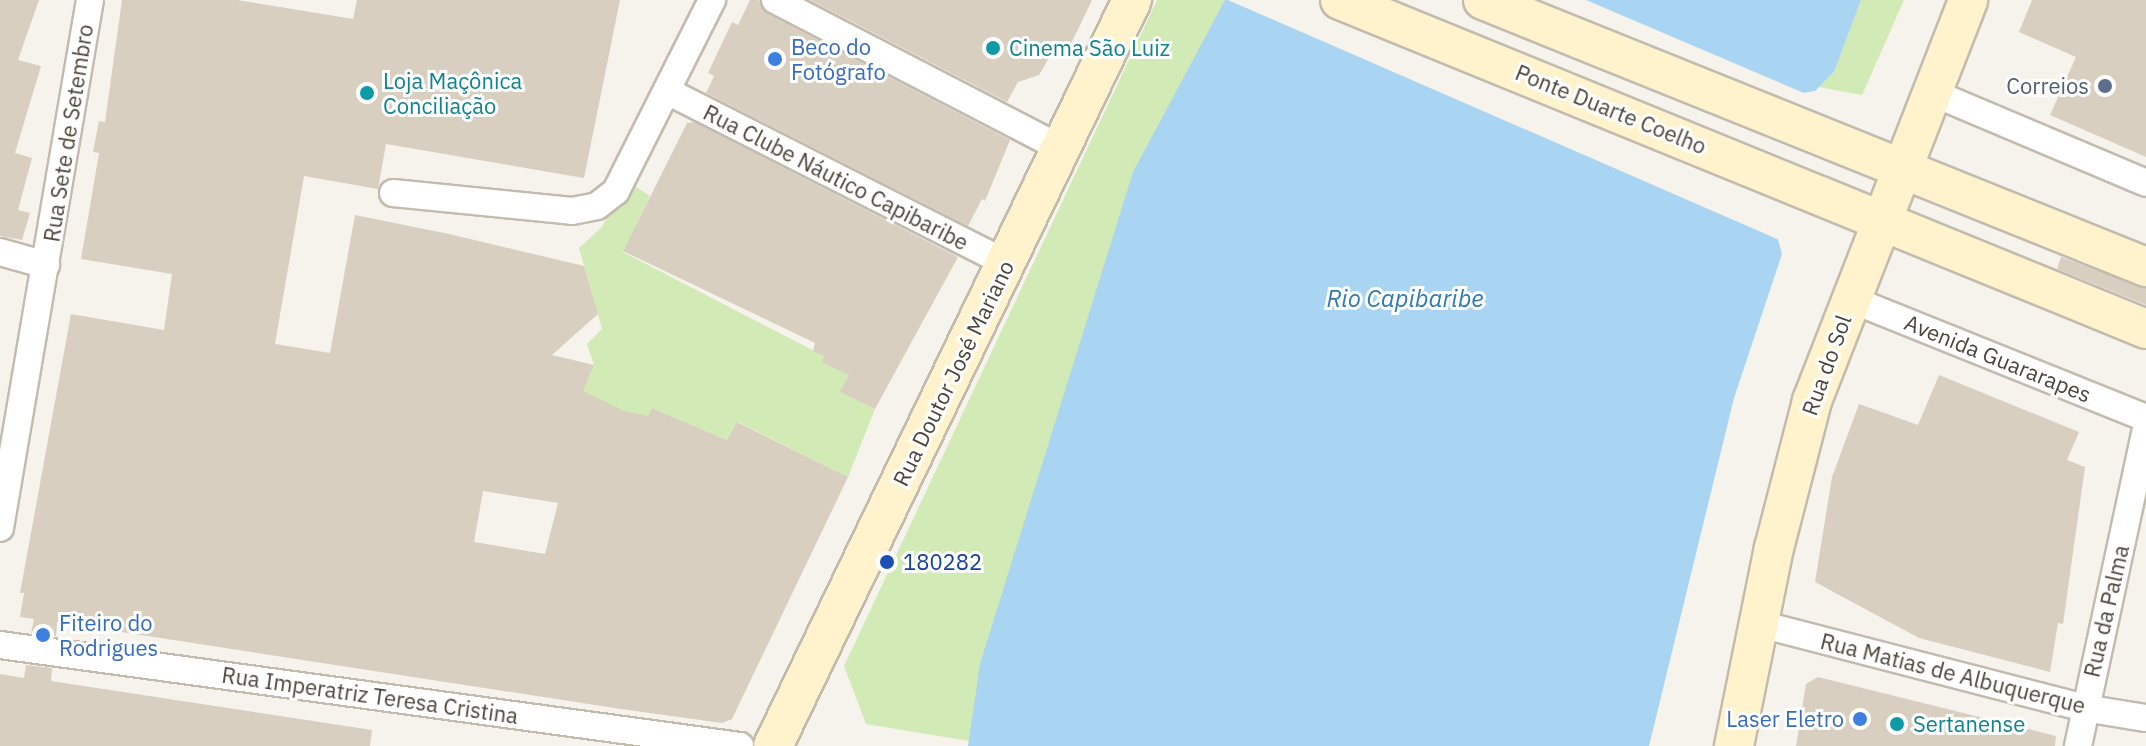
<!DOCTYPE html>
<meta charset="utf-8">
<style>
body{margin:0}
#map{position:relative;width:2146px;height:746px;overflow:hidden;background:#f6f3ec;font-family:"IBM Plex Sans",sans-serif}
div>[style]{position:absolute}
.green>*{inset:0;background:#d2eab5}
.water>*{inset:0;background:#a9d4f2}
.pier>*{inset:0;background:#f6f3ec}
.building>*{inset:0;background:#d8cfc1}
.roads{filter:drop-shadow(2px 0 #c2bbae) drop-shadow(-2px 0 #c2bbae) drop-shadow(0 2px #c2bbae) drop-shadow(0 -2px #c2bbae)}
.street>*{height:26px;margin:-13px;padding:0 13px;transform-origin:13px;border-radius:13px;background:#fff}
.secondary>*{height:38px;margin:-19px;padding:0 19px;transform-origin:19px;border-radius:19px;background:#fff3cd}
.dots>*{width:22px;height:22px;translate:-50% -50%;box-sizing:border-box;border:4px solid #fff;border-radius:50%}
span{translate:-50% -50%;white-space:nowrap;text-align:center;line-height:1.15;-webkit-text-stroke:6px #fff;paint-order:stroke}
.shop-label{font-size:22px;color:#366cbe}
.left{translate:0 -50%;text-align:left}
.right{translate:-100% -50%;text-align:right}
.culture-label{font-size:22px;color:#0d838f}
.service-label{font-size:22px;color:#4e5e75}
.street-label{font-size:22px;color:#4b4439}
.transit-label{font-size:22px;color:#164399}
.water-label{font-size:24px;color:#2e7ab2;font-style:italic}
</style>
<div id="map">
<div class="green">
<i style="clip-path:polygon(1157px 0,1273px 0,1133px 172px,969px 741px,866px 724px,844px 666px)"></i>
<i style="clip-path:polygon(1861px 0,1904px 0,1862px 95px,1819px 87px,1834px 72px)"></i>
<i style="clip-path:polygon(630px 183px,650px 196px,623px 252px,824px 356px,849px 375px,841px 392px,875px 409px,848px 477px,738px 422px,727px 440px,652px 408px,646px 421px,567px 398px,587px 382px,594px 365px,587px 344px,602px 329px,579px 248px,601px 228px)"></i>
</div>
<div class="water">
<i style="clip-path:polygon(1225px 0,1861px 0,1834px 72px,1815px 91px,1803px 93px,1776px 232px,1782px 254px,1734px 398px,1649px 746px,968px 746px,980px 664px,1133px 172px)"></i>
</div>
<div class="pier">
<i style="clip-path:polygon(1228px 0,1586px 0,1811px 96px,1806px 96px,1780px 218px,1782px 241px)"></i>
</div>
<div class="building">
<i style="clip-path:polygon(0 0,39px 0,18px 60px,41px 66px,15px 153px,32px 158px,18px 210px,30px 213px,22px 240px,0 236px)"></i>
<i style="clip-path:polygon(evenodd,122px 0,237px 0,353px 19px,357px 0,620px 0,584px 178px,386px 144px,378px 189px,304px 176px,275px 344px,330px 353px,355px 215px,449px 234px,584px 266px,598px 314px,552px 355px,594px 365px,583px 391px,624px 411px,648px 416px,652px 408px,727px 440px,737px 422px,848px 477px,732px 719px,722px 723px,621px 709px,57px 622px,56px 636px,31px 633px,34px 619px,20px 617px,24px 593px,20px 593px,71px 314px,164px 330px,172px 274px,81px 259px,99px 153px,93px 152px,99px 121px,105px 122px,122px 0,483px 491px,558px 503px,545px 554px,474px 542px,483px 491px)"></i>
<i style="clip-path:polygon(750px 0,759px 0,768px 14px,1010px 140px,985px 201px,982px 199px,968px 226px,706px 93px,714px 76px,708px 73px,732px 22px,738px 25px)"></i>
<i style="clip-path:polygon(810px 0,1092px 0,1070px 46px,1065px 43px,1060px 53px,1053px 51px,1039px 75px,1018px 82px,1007px 102px)"></i>
<i style="clip-path:polygon(2032px 0,2146px 0,2146px 157px,2050px 115px,2076px 57px,2019px 32px)"></i>
<i style="clip-path:polygon(694px 122px,958px 257px,875px 409px,840px 392px,849px 375px,822px 362px,824px 356px,813px 351px,815px 343px,623px 251px,687px 123px)"></i>
<i style="clip-path:polygon(2061px 257px,2146px 288px,2146px 305px,2057px 269px)"></i>
<i style="clip-path:polygon(1939px 375px,2079px 432px,2067px 460px,2085px 467px,2063px 624px,2058px 623px,2050px 672px,1919px 638px,1815px 582px,1832px 477px,1859px 404px,1918px 425px)"></i>
<i style="clip-path:polygon(26px 665px,52px 668px,51px 681px,372px 730px,370px 746px,0 746px,0 674px,24px 678px)"></i>
<i style="clip-path:polygon(1818px 677px,2056px 736px,2055px 746px,1796px 746px,1806px 684px)"></i>
</div>
<div class="roads">
<div class="street">
<i style="left:775px;top:0;width:322px;rotate:27.4deg"></i>
<i style="left:667px;top:91px;width:380px;rotate:26.9deg"></i>
<i style="left:1931px;top:92px;width:233px;rotate:22.9deg"></i>
<i style="left:393px;top:193px;width:180px;rotate:5.7deg"></i>
<i style="left:572px;top:211px;width:25px;rotate:-11deg"></i>
<i style="left:597px;top:206px;width:24px;rotate:-38deg"></i>
<i style="left:616px;top:191px;width:214px;rotate:-63.3deg"></i>
<i style="left:0;top:252px;width:48px;rotate:15.8deg"></i>
<i style="left:1850px;top:299px;width:319px;rotate:21.9deg"></i>
<i style="left:0;top:528px;width:536px;rotate:-80.33deg"></i>
<i style="left:1760px;top:624px;width:335px;rotate:14.5deg"></i>
<i style="left:2084px;top:708px;width:63px;rotate:9.2deg"></i>
<i style="left:0;top:645px;width:747px;rotate:7.77deg"></i>
<i style="left:2078px;top:746px;width:323px;rotate:-77.9deg"></i>
</div>
<div class="secondary">
<i style="left:1340px;top:0;width:871px;rotate:22.2deg"></i>
<i style="left:1483px;top:0;width:715px;rotate:21.94deg"></i>
<i style="left:773px;top:746px;width:828px;rotate:-64.3deg"></i>
<i style="left:1734px;top:746px;width:202px;rotate:-78.6deg"></i>
<i style="left:1774px;top:548px;width:152px;rotate:-75.5deg"></i>
<i style="left:1812px;top:401px;width:430px;rotate:-68.7deg"></i>
</div>
</div>
<div class="dots">
<i style="left:993px;top:48px;background:#0f9aa8"></i>
<i style="left:775px;top:59px;background:#3f7fe0"></i>
<i style="left:2105px;top:86px;background:#5c6f8a"></i>
<i style="left:367px;top:93px;background:#0f9aa8"></i>
<i style="left:887px;top:562px;background:#1a4fb4"></i>
<i style="left:43px;top:635px;background:#3f7fe0"></i>
<i style="left:1860px;top:719px;background:#3f7fe0"></i>
<i style="left:1897px;top:724px;background:#0f9aa8"></i>
</div>
<div class="shop-label">
<span class="left" style="left:791px;top:59px">Beco do<br>Fotógrafo</span>
<span class="left" style="left:59px;top:635px">Fiteiro do<br>Rodrigues</span>
<span class="right" style="left:1844px;top:719px">Laser Eletro</span>
</div>
<div class="culture-label">
<span class="left" style="left:1009px;top:48px">Cinema São Luiz</span>
<span class="left" style="left:383px;top:93px">Loja Maçônica<br>Conciliação</span>
<span class="left" style="left:1913px;top:724px">Sertanense</span>
</div>
<div class="service-label">
<span class="right" style="left:2089px;top:86px">Correios</span>
</div>
<div class="street-label">
<span style="left:1611px;top:109px;rotate:22deg">Ponte Duarte Coelho</span>
<span style="left:68px;top:133px;rotate:-81deg">Rua Sete de Setembro</span>
<span style="left:836px;top:177px;rotate:27deg">Rua Clube Náutico Capibaribe</span>
<span style="left:1998px;top:358px;rotate:22deg">Avenida Guararapes</span>
<span style="left:1826px;top:365px;rotate:-70deg">Rua do Sol</span>
<span style="left:953px;top:373px;rotate:-64deg">Rua Doutor José Mariano</span>
<span style="left:2106px;top:611px;rotate:-77deg">Rua da Palma</span>
<span style="left:1953px;top:673px;rotate:14deg">Rua Matias de Albuquerque</span>
<span style="left:370px;top:695px;rotate:8deg">Rua Imperatriz Teresa Cristina</span>
</div>
<div class="transit-label">
<span class="left" style="left:903px;top:562px">180282</span>
</div>
<div class="water-label">
<span style="left:1405px;top:299px">Rio Capibaribe</span>
</div>
</div>
